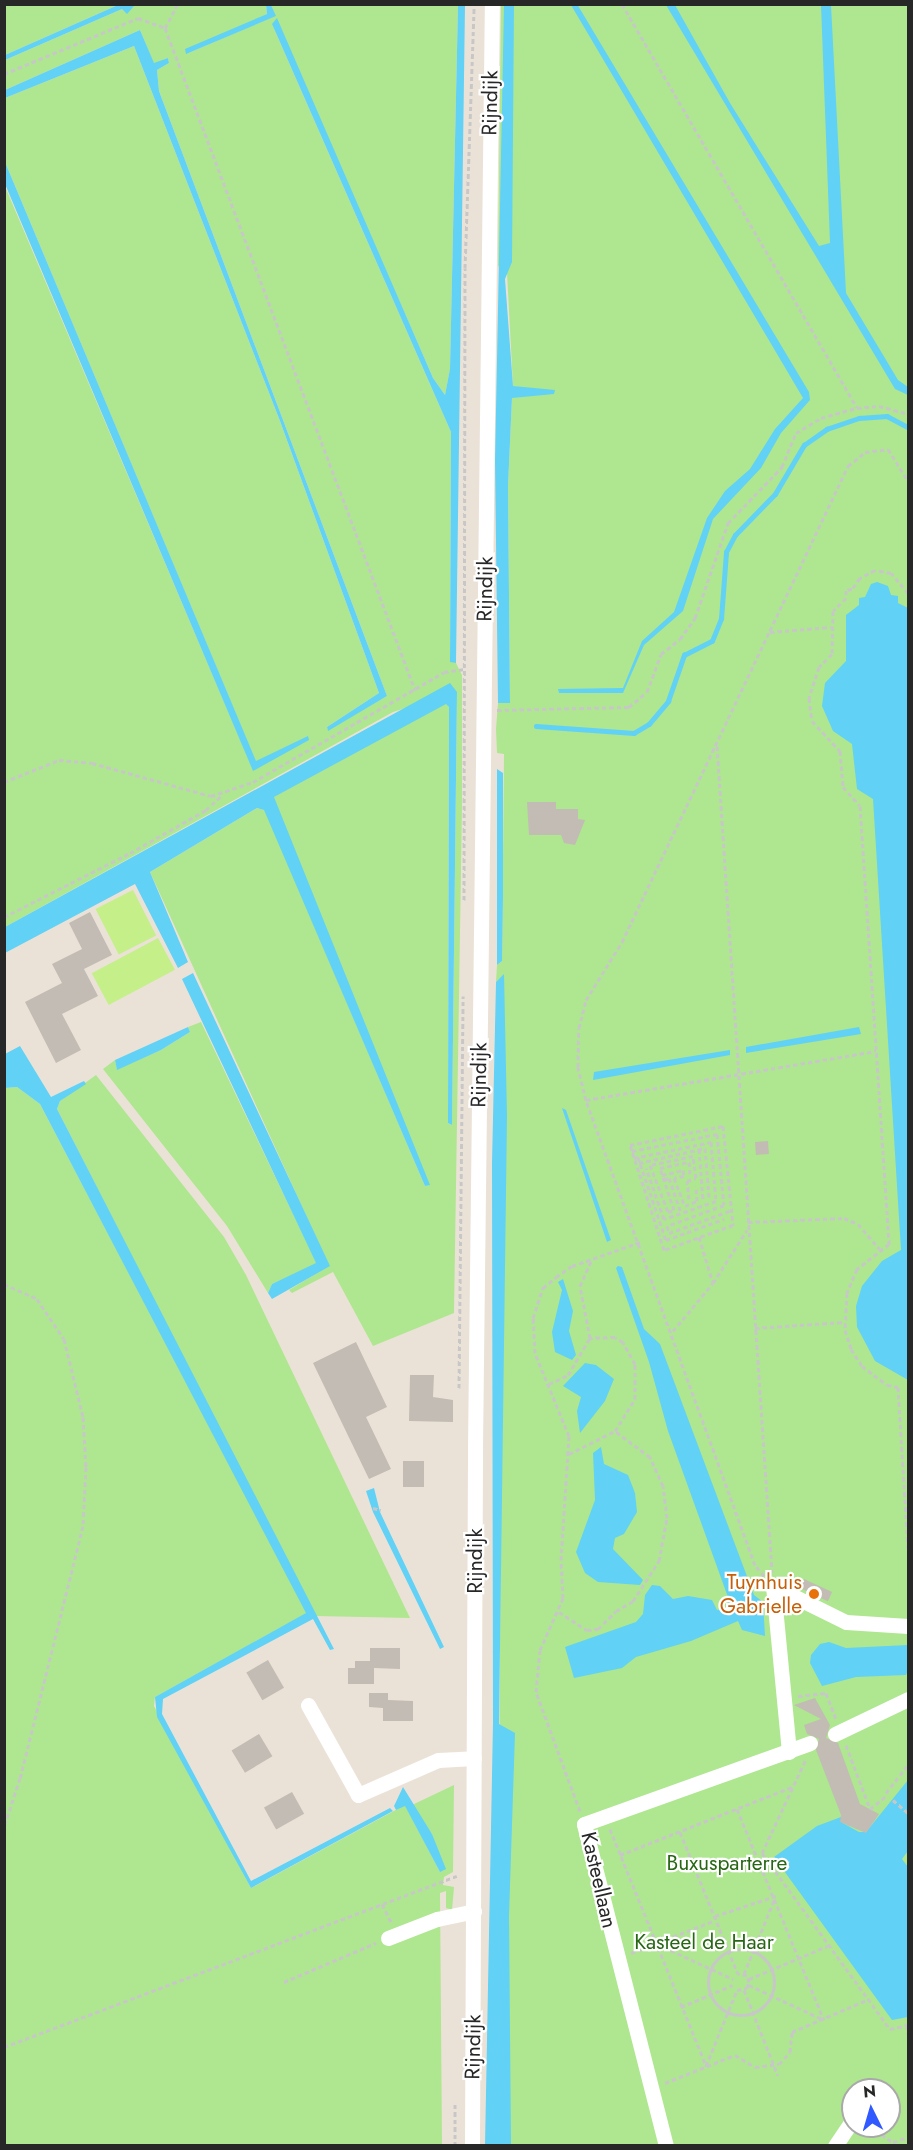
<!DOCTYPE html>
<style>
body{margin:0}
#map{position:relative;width:913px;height:2150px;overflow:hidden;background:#ebe2d7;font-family:Jost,sans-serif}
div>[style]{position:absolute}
.green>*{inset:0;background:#aee78f}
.pitch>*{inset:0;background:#c5ef89;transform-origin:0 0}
.water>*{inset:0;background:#61d1f6}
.stream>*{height:4.5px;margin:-2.25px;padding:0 2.25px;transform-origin:2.25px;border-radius:2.25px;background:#61d1f6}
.building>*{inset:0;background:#c2bcb4;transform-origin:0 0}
.path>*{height:3px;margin-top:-1.5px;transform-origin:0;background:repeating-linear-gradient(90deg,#c7c7c7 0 4.5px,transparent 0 7.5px)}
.path>.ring{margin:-1.5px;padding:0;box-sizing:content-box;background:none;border:3px solid #c7c7c7;border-radius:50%}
.minor>*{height:15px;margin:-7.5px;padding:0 7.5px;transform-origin:7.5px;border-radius:7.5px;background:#fff}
.dots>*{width:16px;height:16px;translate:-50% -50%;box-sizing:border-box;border:3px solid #fff;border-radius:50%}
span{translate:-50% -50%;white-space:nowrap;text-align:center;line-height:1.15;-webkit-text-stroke:4.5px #fff;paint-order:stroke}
.street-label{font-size:21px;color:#272727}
.food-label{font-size:21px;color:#c56008}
.right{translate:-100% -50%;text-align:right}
.park-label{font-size:21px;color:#276714}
.frame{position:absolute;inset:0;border:6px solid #272727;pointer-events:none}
.north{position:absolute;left:841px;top:2078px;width:60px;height:60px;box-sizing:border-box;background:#fff;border:2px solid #a9a9a9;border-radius:50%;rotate:355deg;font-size:16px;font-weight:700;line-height:24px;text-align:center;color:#272727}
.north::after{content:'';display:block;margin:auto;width:21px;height:27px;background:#305aff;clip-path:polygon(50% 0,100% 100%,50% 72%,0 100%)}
</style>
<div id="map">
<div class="green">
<i style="clip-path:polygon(5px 5px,118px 5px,5px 55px)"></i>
<i style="clip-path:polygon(135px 5px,266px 5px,267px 14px,186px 54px,275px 16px,271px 5px,458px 5px,450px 370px,445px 395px,433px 378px,325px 131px,272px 24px,451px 432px,450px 661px,456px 663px,462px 675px,462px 807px,454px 1313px,373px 1346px,333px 1272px,292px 1293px,289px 1290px,329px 1266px,150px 872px,257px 808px,265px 810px,425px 1186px,429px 1185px,273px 797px,446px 703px,449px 707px,448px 1123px,452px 1125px,457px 692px,393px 712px,5px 927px,4px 184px,253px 770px,308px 737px,256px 762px,5px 162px,5px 98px,134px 46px,280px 421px,379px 693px,327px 727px,328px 730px,387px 696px,159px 91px,157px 70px,169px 63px,168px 58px,154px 64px,140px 30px,5px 90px,5px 60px,122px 9px,127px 13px)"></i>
<i style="clip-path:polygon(evenodd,501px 5px,908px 5px,908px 2145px,497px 2145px,504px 975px,496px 982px,497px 965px,502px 961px,504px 754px,497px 753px,496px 729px,498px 703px,510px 702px,508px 486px,512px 398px,518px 387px,513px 386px,507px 273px,500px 264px,498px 267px,501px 5px,853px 2090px,889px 2090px,889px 2126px,853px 2126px,853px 2090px)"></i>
<i style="clip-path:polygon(201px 1022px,317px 1264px,272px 1284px,268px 1293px,227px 1226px,103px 1069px,115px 1060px,117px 1069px,161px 1050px,190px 1032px,188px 1027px)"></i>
<i style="clip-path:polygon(96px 1075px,224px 1237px,246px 1275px,410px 1618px,315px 1616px,57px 1109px,60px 1101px)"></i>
<i style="clip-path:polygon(17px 1087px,40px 1104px,307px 1613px,155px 1697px,154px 1706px,251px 1888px,405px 1805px,440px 1872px,432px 1834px,412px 1805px,454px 1785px,453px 1872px,444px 1877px,443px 1885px,454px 1887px,452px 1910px,446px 1908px,446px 1891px,440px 1893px,442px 2145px,5px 2146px,4px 1088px)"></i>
</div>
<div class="pitch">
<i style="left:133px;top:890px;width:51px;height:42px;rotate:63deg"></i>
<i style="left:158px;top:938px;width:36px;height:75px;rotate:62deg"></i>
</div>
<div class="water">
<i style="clip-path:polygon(514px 4px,512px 262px,505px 279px,513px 386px,555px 390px,554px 394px,512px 398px,508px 486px,510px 703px,498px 703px,495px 461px,504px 5px)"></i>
<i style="clip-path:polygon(577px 4px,809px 392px,810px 400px,781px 433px,761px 468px,713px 519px,683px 611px,644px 645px,623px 693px,559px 693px,558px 689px,623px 688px,642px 641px,674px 612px,707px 518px,725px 491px,750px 469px,775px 429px,803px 398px,571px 5px)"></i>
<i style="clip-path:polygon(118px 5px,135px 5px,127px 14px,122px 9px,5px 60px,5px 55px)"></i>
<i style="clip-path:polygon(266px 5px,271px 5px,276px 16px,186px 54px,185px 49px,267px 14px)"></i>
<i style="clip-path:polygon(458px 5px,465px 5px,456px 663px,450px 662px,451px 432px,272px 24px,277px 18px,433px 378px,445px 395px,450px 369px)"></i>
<i style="clip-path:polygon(666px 5px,675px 5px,730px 103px,819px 246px,830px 243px,821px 5px,831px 5px,846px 293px,898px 380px,908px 387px,908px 395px,895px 389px)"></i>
<i style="clip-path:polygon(140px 30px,154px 63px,168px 58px,169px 63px,157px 70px,159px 91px,387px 696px,328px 731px,327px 727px,379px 693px,280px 421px,134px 46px,5px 98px,5px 90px)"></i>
<i style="clip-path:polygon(5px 162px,256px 761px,308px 736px,309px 740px,253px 771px,5px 184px)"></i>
<i style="clip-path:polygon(877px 582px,888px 586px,891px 595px,898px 596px,898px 603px,908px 608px,908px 1380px,875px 1361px,857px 1327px,856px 1306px,862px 1286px,882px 1261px,901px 1250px,873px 799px,857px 789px,852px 744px,833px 731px,822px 706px,825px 683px,846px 661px,846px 615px,859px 605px,859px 598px,865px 597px,871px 584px)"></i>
<i style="clip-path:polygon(450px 683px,457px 692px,452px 1125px,448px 1123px,449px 707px,446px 704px,274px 797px,430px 1185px,425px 1186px,264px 810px,257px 808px,150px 872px,188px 962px,178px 968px,135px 884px,5px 953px,5px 927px)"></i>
<i style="clip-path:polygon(497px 769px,503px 773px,503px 896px,502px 961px,497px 965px)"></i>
<i style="clip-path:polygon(193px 973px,330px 1266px,272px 1299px,268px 1293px,272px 1284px,316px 1263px,182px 979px)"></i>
<i style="clip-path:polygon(504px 974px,507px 1116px,499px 1724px,515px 1733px,509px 1916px,511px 2145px,485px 2146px,493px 1722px,492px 1163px,496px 982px)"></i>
<i style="clip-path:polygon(188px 1027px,190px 1032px,161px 1050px,117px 1070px,115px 1060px)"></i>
<i style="clip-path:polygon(859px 1027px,861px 1034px,746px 1053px,746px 1047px)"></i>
<i style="clip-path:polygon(20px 1046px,51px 1097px,84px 1081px,86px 1084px,60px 1101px,57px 1109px,334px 1649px,330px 1650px,313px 1619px,163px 1699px,162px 1714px,251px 1881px,390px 1808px,393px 1811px,251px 1888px,157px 1717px,155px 1697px,306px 1613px,40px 1104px,17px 1087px,5px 1088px,5px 1054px)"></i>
<i style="clip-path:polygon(730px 1050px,730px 1055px,593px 1080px,594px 1072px)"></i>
<i style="clip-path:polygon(562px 1108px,566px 1110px,611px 1240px,607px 1242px)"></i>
<i style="clip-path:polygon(618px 1266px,622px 1267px,644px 1329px,660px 1344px,754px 1595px,763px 1602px,765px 1636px,742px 1630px,738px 1621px,691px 1641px,636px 1657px,622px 1668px,574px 1678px,565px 1647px,636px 1622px,643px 1614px,645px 1595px,652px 1585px,660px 1586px,673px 1599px,688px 1596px,712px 1600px,717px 1610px,727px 1609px,729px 1600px,668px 1431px,649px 1362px,616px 1268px)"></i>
<i style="clip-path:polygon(563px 1279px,573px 1311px,569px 1331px,576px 1355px,572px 1360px,555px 1352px,552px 1332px,562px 1290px,558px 1282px)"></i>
<i style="clip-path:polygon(585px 1363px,596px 1365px,614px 1379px,605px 1401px,580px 1433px,577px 1411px,581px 1397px,563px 1386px)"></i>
<i style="clip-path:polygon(601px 1447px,604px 1464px,628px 1475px,635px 1493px,637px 1512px,624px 1534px,615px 1538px,613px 1549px,643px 1580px,640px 1585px,598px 1582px,585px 1573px,576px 1552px,595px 1500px,593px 1453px)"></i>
<i style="clip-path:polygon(374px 1488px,380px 1512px,444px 1647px,440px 1649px,373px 1512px,366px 1491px)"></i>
<i style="clip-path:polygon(829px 1642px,846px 1648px,908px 1645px,908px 1670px,906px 1675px,856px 1677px,822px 1686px,810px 1663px,811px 1655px,820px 1644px)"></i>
<i style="clip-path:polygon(908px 1780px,908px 1851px,902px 1859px,908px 1867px,908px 2017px,892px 2020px,774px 1857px,817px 1826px,841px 1817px,841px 1822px,859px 1832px,866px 1832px)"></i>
<i style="clip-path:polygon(403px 1787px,432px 1834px,446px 1869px,440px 1872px,405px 1806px,396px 1810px,394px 1806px)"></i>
</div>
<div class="stream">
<i style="left:536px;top:726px;width:98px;rotate:4.1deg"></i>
<i style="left:634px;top:733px;width:17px;rotate:-31deg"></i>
<i style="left:649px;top:724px;width:30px;rotate:-50deg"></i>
<i style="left:668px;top:701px;width:49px;rotate:-70.8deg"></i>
<i style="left:684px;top:655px;width:31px;rotate:-27deg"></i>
<i style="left:712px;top:641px;width:24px;rotate:-68deg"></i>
<i style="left:721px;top:619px;width:67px;rotate:-85.7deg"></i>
<i style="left:726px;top:552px;width:19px;rotate:-62deg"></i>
<i style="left:735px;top:535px;width:57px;rotate:-45.7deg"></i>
<i style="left:775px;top:494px;width:57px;rotate:-59.4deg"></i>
<i style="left:804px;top:445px;width:28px;rotate:-35deg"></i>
<i style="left:827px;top:429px;width:34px;rotate:-19deg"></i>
<i style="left:859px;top:418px;width:28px;rotate:-4deg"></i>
<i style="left:887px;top:416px;width:24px;rotate:28deg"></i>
</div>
<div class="building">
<i style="clip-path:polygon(527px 802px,556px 802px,556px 809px,578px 809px,578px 819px,585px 820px,575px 845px,564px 843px,561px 835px,529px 835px)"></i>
<i style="clip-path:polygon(90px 912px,112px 955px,84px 969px,98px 996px,62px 1014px,81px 1050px,56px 1063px,25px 1002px,62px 983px,52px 964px,82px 949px,69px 923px)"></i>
<i style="left:768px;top:1141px;width:13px;height:13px;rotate:86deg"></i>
<i style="clip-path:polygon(356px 1342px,387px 1407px,366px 1417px,391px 1469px,369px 1479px,313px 1363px)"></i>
<i style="clip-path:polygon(410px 1375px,434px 1375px,433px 1397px,453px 1400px,453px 1422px,409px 1421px)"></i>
<i style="left:403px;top:1461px;width:21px;height:26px"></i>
<i style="left:804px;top:1579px;width:31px;height:10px;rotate:25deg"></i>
<i style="clip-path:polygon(370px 1648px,400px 1648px,400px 1669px,374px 1668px,374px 1684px,348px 1684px,348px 1668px,355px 1668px,355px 1661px,370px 1661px)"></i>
<i style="left:268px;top:1660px;width:32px;height:25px;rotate:60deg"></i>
<i style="clip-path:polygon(369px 1693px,388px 1693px,388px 1700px,413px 1701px,413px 1721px,383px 1721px,383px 1708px,369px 1707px)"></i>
<i style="clip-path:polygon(815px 1698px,830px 1725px,826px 1738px,838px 1743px,860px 1804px,879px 1814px,866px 1833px,840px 1822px,841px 1815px,816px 1750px,819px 1739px,807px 1734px,804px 1725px,821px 1719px,794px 1705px)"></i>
<i style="left:259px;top:1734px;width:26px;height:32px;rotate:59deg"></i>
<i style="left:292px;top:1792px;width:25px;height:32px;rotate:61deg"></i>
</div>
<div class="path">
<i style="left:622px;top:4px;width:467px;rotate:59.8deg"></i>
<i style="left:165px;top:28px;width:27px;rotate:-62deg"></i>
<i style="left:4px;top:74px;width:145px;rotate:-22.7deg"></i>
<i style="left:138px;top:18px;width:29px;rotate:20deg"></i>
<i style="left:165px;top:28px;width:708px;rotate:69.31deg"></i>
<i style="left:908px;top:593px;width:26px;rotate:-130deg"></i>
<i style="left:891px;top:573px;width:16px;rotate:-169deg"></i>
<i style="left:875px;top:570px;width:17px;rotate:152deg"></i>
<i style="left:860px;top:578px;width:14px;rotate:126deg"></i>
<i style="left:852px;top:589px;width:6px;rotate:171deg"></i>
<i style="left:846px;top:590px;width:8px;rotate:90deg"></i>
<i style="left:846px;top:598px;width:18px;rotate:135deg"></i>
<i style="left:833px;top:611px;width:43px;rotate:91.3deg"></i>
<i style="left:832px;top:654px;width:18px;rotate:135deg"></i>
<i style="left:819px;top:667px;width:33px;rotate:108deg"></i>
<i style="left:809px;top:698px;width:23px;rotate:83deg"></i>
<i style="left:812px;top:721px;width:41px;rotate:47deg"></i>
<i style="left:840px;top:751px;width:36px;rotate:85deg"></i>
<i style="left:843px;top:787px;width:25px;rotate:48deg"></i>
<i style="left:860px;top:806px;width:439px;rotate:86.2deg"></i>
<i style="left:889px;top:1244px;width:41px;rotate:142deg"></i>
<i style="left:857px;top:1269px;width:26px;rotate:113deg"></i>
<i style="left:847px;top:1293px;width:37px;rotate:93deg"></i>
<i style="left:845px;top:1330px;width:20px;rotate:72deg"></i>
<i style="left:851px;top:1349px;width:20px;rotate:57deg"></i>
<i style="left:862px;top:1366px;width:31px;rotate:37deg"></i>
<i style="left:887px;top:1385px;width:11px;rotate:10deg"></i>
<i style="left:898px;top:1387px;width:162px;rotate:86.5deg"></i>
<i style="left:770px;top:632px;width:61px;rotate:-4.7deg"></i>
<i style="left:497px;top:710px;width:132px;rotate:-1.3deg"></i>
<i style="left:629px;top:707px;width:23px;rotate:-40deg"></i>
<i style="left:647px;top:692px;width:40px;rotate:-69.8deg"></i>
<i style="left:661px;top:654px;width:24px;rotate:-38deg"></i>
<i style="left:680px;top:639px;width:26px;rotate:-54deg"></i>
<i style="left:695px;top:618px;width:101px;rotate:-70.8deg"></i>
<i style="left:728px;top:523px;width:78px;rotate:-46deg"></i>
<i style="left:782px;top:467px;width:37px;rotate:-68deg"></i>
<i style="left:796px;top:433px;width:29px;rotate:-31deg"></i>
<i style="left:821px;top:418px;width:37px;rotate:-16deg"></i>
<i style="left:857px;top:408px;width:22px;rotate:-5deg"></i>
<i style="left:879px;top:406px;width:30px;rotate:15deg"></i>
<i style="left:717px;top:746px;width:828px;rotate:86.19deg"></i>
<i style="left:4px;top:782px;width:59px;rotate:-21.8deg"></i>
<i style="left:59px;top:760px;width:33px;rotate:5deg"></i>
<i style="left:92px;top:763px;width:123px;rotate:15.5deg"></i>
<i style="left:211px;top:796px;width:44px;rotate:-18.4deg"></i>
<i style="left:253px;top:782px;width:220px;rotate:-29.9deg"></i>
<i style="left:444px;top:672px;width:21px;rotate:-8deg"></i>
<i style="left:464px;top:900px;width:632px;rotate:-89.91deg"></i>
<i style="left:465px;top:268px;width:264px;rotate:-88deg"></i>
<i style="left:4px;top:917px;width:141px;rotate:-26.9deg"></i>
<i style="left:130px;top:853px;width:87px;rotate:-29.5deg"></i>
<i style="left:206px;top:810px;width:22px;rotate:-43deg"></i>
<i style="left:586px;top:1100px;width:294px;rotate:-9.6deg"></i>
<i style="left:723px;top:1126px;width:100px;rotate:84.2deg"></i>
<i style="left:733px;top:1225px;width:73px;rotate:160.1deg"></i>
<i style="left:664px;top:1250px;width:110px;rotate:-107.9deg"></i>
<i style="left:630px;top:1145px;width:95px;rotate:-11.5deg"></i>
<i style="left:699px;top:1149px;width:51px;rotate:85.5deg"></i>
<i style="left:632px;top:1151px;width:87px;rotate:-11.3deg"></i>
<i style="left:717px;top:1134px;width:71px;rotate:84.4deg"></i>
<i style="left:724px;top:1205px;width:61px;rotate:159.8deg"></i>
<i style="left:667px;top:1226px;width:7px;rotate:74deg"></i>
<i style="left:669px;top:1233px;width:67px;rotate:-20.1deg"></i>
<i style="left:638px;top:1157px;width:88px;rotate:71.4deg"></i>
<i style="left:666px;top:1240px;width:62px;rotate:-19.9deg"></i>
<i style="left:634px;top:1158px;width:79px;rotate:-11.7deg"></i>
<i style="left:711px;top:1142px;width:59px;rotate:85.2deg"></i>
<i style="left:716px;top:1201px;width:55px;rotate:160.9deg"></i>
<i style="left:664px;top:1219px;width:54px;rotate:-109.4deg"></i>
<i style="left:639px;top:1163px;width:68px;rotate:-12.8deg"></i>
<i style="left:705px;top:1148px;width:49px;rotate:85.3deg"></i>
<i style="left:662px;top:1175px;width:22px;rotate:-13deg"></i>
<i style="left:683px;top:1170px;width:6px;rotate:81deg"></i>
<i style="left:684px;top:1176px;width:10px;rotate:169deg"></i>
<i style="left:674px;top:1178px;width:30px;rotate:69deg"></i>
<i style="left:685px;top:1206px;width:13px;rotate:-23deg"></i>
<i style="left:697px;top:1201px;width:15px;rotate:-94deg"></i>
<i style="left:664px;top:1180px;width:5px;rotate:-22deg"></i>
<i style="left:669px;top:1178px;width:37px;rotate:71deg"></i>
<i style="left:689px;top:1199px;width:18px;rotate:-96deg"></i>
<i style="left:687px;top:1181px;width:9px;rotate:-18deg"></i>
<i style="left:696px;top:1178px;width:22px;rotate:-98deg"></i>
<i style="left:693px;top:1156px;width:44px;rotate:168.2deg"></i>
<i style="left:650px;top:1165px;width:50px;rotate:69deg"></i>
<i style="left:668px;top:1212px;width:6px;rotate:-18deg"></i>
<i style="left:674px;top:1210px;width:44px;rotate:-108.4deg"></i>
<i style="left:660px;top:1168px;width:30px;rotate:-12deg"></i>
<i style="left:689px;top:1162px;width:12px;rotate:85deg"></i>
<i style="left:748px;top:1222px;width:96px;rotate:-2.4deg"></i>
<i style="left:844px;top:1218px;width:15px;rotate:23deg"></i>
<i style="left:858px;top:1224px;width:33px;rotate:49deg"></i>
<i style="left:699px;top:1237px;width:48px;rotate:73.1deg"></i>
<i style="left:4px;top:1284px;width:36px;rotate:24deg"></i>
<i style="left:37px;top:1299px;width:48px;rotate:56deg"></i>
<i style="left:64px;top:1339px;width:80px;rotate:76.3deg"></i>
<i style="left:83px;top:1417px;width:50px;rotate:86.6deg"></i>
<i style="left:86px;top:1467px;width:59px;rotate:92.9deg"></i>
<i style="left:83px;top:1526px;width:260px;rotate:104deg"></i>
<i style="left:20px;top:1778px;width:52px;rotate:108.1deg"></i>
<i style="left:755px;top:1328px;width:90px;rotate:-3.8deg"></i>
<i style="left:673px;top:1331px;width:62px;rotate:-50.2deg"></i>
<i style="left:713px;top:1283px;width:63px;rotate:-57.3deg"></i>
<i style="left:549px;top:1384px;width:21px;rotate:-25deg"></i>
<i style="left:568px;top:1375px;width:43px;rotate:-59.3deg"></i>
<i style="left:459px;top:1388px;width:392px;rotate:-89.4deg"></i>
<i style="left:569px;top:1454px;width:51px;rotate:-26.6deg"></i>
<i style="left:373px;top:1508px;width:8px;rotate:14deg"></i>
<i style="left:764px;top:1576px;width:14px;rotate:-129deg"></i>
<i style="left:755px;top:1565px;width:495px;rotate:-110deg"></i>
<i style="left:586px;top:1100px;width:34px;rotate:-104deg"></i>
<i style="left:578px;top:1067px;width:39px;rotate:-89deg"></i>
<i style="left:579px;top:1028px;width:29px;rotate:-76deg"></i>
<i style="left:586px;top:1000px;width:68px;rotate:-58.2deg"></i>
<i style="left:622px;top:942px;width:527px;rotate:-64.6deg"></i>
<i style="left:848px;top:466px;width:22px;rotate:-39deg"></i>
<i style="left:865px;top:452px;width:23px;rotate:-7deg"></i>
<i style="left:888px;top:449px;width:38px;rotate:58deg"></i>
<i style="left:559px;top:1612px;width:33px;rotate:33deg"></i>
<i style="left:587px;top:1630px;width:11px;rotate:-5deg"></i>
<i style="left:598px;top:1629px;width:25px;rotate:-45deg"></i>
<i style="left:616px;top:1611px;width:20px;rotate:-30deg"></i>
<i style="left:633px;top:1601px;width:48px;rotate:-57deg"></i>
<i style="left:659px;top:1561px;width:44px;rotate:-79.5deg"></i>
<i style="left:667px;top:1518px;width:32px;rotate:-97deg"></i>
<i style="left:663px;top:1486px;width:32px;rotate:-114deg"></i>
<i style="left:650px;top:1457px;width:44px;rotate:-143.4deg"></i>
<i style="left:615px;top:1431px;width:38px;rotate:-58deg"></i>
<i style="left:635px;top:1399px;width:35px;rotate:-90deg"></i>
<i style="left:635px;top:1364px;width:25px;rotate:-119deg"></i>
<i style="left:623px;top:1342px;width:9px;rotate:-148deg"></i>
<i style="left:615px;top:1337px;width:25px;rotate:178deg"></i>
<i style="left:590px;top:1338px;width:53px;rotate:-100.9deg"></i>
<i style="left:580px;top:1286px;width:30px;rotate:-66deg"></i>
<i style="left:798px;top:1696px;width:28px;rotate:-6deg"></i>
<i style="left:826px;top:1693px;width:28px;rotate:69deg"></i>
<i style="left:846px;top:1745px;width:68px;rotate:69.4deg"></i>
<i style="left:870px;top:1809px;width:22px;rotate:-39deg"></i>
<i style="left:886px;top:1793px;width:36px;rotate:-52deg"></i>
<i style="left:893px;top:1800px;width:20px;rotate:41deg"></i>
<i style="left:737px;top:1809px;width:228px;rotate:67.6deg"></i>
<i style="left:580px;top:1811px;width:127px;rotate:-110.3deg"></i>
<i style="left:536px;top:1692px;width:42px;rotate:-84.6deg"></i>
<i style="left:540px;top:1650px;width:57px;rotate:-66.1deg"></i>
<i style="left:563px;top:1598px;width:38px;rotate:-93deg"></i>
<i style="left:561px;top:1560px;width:124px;rotate:-86.3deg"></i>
<i style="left:569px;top:1436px;width:90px;rotate:-112.3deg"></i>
<i style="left:535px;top:1353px;width:35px;rotate:-93deg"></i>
<i style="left:533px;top:1318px;width:32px;rotate:-72deg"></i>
<i style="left:543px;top:1288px;width:17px;rotate:-40deg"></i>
<i style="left:556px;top:1277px;width:19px;rotate:-35deg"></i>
<i style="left:572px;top:1266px;width:72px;rotate:-19.4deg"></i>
<i style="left:610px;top:1829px;width:256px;rotate:67.9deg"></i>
<i style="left:680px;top:1832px;width:153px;rotate:67.8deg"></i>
<i style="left:762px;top:1853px;width:218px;rotate:54deg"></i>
<i style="left:890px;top:2029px;width:18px;rotate:-13deg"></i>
<i style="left:762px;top:1853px;width:102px;rotate:-64.9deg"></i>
<i style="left:620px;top:1855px;width:187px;rotate:-21.6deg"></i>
<i style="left:382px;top:1904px;width:20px;rotate:63deg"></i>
<i style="left:715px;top:1916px;width:64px;rotate:-18.2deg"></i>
<i style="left:657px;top:1944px;width:84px;rotate:24.7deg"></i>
<i class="ring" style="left:708px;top:1949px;width:63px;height:63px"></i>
<i style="left:631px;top:1953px;width:88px;rotate:-21.3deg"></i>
<i style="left:744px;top:1974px;width:82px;rotate:-67.8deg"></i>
<i style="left:749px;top:1979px;width:88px;rotate:-22.8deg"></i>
<i style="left:284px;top:1982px;width:100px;rotate:-23deg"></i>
<i style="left:749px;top:1985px;width:81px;rotate:25deg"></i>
<i style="left:737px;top:1990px;width:10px;rotate:-11deg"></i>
<i style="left:747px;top:1988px;width:6px;rotate:-72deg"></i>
<i style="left:749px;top:1982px;width:7px;rotate:-106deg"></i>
<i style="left:747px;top:1975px;width:9px;rotate:-174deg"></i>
<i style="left:744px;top:1990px;width:92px;rotate:68.4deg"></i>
<i style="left:681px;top:2007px;width:56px;rotate:-22.9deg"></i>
<i style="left:907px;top:2025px;width:9px;rotate:84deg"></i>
<i style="left:4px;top:2047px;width:484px;rotate:-20.7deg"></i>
<i style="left:706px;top:2066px;width:82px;rotate:-67.8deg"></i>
<i style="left:665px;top:2083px;width:75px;rotate:-21.8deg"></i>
<i style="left:735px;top:2055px;width:23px;rotate:31deg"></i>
<i style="left:755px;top:2067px;width:24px;rotate:-7deg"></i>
<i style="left:779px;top:2064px;width:16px;rotate:-47deg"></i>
<i style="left:790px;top:2052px;width:20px;rotate:-84deg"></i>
<i style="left:792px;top:2032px;width:84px;rotate:-23.2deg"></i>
<i style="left:869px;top:2126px;width:29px;rotate:34deg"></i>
<i style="left:893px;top:2142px;width:16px;rotate:-18deg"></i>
<i style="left:455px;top:2146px;width:43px;rotate:-90deg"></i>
</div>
<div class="minor">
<i style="left:308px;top:1705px;width:103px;rotate:60.9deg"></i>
<i style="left:358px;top:1795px;width:87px;rotate:-23.6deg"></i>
<i style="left:438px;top:1760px;width:36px;rotate:-3deg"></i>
<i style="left:835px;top:1734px;width:81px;rotate:-25.6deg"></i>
<i style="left:789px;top:1752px;width:167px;rotate:-95.5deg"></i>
<i style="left:773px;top:1586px;width:81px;rotate:26.3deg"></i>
<i style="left:846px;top:1622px;width:62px;rotate:3.7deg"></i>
<i style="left:388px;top:1938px;width:53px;rotate:-21.2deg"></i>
<i style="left:437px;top:1919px;width:38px;rotate:-12deg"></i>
<i style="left:472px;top:2146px;width:699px;rotate:-89.75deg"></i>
<i style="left:475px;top:1447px;width:1443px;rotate:-89.33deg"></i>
<i style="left:666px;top:2146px;width:332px;rotate:-104.3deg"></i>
<i style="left:584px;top:1824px;width:240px;rotate:-19.7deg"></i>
<i style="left:835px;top:2146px;width:32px;rotate:-56deg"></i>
</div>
<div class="dots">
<i style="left:814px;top:1594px;background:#e8710a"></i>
</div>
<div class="street-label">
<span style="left:490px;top:103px;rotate:-89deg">Rijndijk</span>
<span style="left:485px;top:589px;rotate:-89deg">Rijndijk</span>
<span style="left:479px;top:1075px;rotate:-89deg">Rijndijk</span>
<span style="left:475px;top:1561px;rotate:-90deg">Rijndijk</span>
<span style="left:599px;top:1880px;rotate:77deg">Kasteellaan</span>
<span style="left:473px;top:2047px;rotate:-89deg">Rijndijk</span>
</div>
<div class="food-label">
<span class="right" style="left:802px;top:1594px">Tuynhuis<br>Gabrielle</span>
</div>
<div class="park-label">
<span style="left:727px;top:1863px">Buxusparterre</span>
<span style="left:704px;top:1942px">Kasteel de Haar</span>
</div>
<div class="frame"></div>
<div class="north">N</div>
</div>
